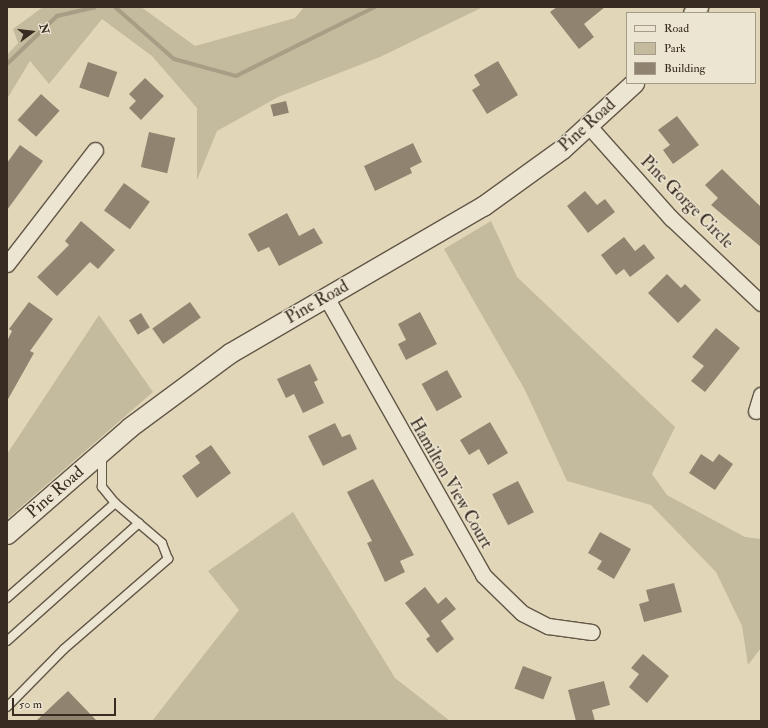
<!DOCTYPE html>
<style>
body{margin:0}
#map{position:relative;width:768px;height:728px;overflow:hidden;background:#e1d7b8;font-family:"IM FELL Double Pica",serif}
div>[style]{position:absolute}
.green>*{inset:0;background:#c4ba9e}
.stream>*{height:4px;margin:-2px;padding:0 2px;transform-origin:2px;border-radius:2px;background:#a89d85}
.building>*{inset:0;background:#908470;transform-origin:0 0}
.roads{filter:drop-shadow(1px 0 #625647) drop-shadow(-1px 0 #625647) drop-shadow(0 1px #625647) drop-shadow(0 -1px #625647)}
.service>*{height:8px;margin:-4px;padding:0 4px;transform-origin:4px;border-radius:4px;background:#ece5d1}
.minor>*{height:15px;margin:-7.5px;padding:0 7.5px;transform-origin:7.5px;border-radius:7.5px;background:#ece5d1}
.tertiary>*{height:19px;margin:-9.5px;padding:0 9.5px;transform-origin:9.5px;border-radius:9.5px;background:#ece5d1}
span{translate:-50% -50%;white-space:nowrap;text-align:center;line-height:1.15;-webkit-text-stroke:3px #ece5d1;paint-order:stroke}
.street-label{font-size:17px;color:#382b21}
.frame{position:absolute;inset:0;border:8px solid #382b21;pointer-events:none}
.legend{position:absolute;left:626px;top:12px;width:130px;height:72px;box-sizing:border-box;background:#ece5d1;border:1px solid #a49b8b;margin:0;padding:5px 7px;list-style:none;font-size:12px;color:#382b21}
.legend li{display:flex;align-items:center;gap:8px;height:20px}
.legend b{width:20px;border:1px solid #a49b8b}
.north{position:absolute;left:12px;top:12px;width:40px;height:40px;-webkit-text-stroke:3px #ece5d1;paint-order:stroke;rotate:75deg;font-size:11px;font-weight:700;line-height:16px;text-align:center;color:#382b21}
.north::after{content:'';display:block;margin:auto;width:14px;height:18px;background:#382b21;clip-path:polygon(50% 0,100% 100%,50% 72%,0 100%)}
.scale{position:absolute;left:12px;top:698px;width:104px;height:18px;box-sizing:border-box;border:2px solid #382b21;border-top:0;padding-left:5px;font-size:12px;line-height:14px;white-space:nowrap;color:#382b21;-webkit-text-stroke:3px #ece5d1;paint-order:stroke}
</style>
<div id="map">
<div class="green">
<i style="clip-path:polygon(43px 7px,141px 7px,195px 46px,295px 18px,304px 7px,483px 7px,380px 57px,278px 97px,217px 131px,197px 180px,197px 108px,152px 56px,102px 19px,49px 84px,30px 61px,7px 99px,7px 55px,18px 43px,13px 29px)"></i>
<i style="clip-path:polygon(491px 221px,517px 277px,675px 427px,652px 474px,667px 495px,745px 537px,761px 539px,761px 648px,748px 665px,742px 626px,716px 572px,651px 505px,567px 481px,525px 390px,444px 249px)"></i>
<i style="clip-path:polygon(99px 315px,153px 392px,7px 519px,7px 454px)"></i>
<i style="clip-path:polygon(293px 512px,395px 678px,450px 721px,152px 721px,239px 610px,208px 571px)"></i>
</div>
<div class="stream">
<i style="left:115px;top:7px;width:79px;rotate:41.4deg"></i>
<i style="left:174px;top:59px;width:64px;rotate:15.3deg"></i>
<i style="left:236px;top:76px;width:155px;rotate:-26.4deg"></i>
<i style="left:7px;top:64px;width:69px;rotate:-43.8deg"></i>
<i style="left:57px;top:16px;width:39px;rotate:-13deg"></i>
</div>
<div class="building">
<i style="clip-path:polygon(557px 7px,605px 7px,584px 24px,594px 37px,579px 49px,550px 12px)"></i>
<i style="clip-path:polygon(498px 61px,518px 95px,487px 114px,472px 90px,480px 85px,474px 75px)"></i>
<i style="left:88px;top:62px;width:31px;height:27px;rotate:19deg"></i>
<i style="clip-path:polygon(145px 78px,164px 96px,141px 120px,129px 108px,136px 101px,129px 94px)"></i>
<i style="left:41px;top:94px;width:25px;height:35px;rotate:42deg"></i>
<i style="left:286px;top:101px;width:12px;height:16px;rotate:76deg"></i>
<i style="clip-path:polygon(677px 116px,699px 145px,673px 164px,663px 150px,670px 145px,658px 130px)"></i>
<i style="left:149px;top:132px;width:27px;height:36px;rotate:13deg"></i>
<i style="clip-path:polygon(413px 143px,422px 162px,410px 168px,412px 173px,375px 191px,364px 166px)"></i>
<i style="clip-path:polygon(20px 145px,43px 161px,7px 210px,7px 163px)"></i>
<i style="clip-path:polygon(722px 169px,761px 207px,761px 247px,711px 205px,718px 198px,705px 185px)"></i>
<i style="left:124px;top:183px;width:32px;height:34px;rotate:36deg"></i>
<i style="clip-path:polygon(585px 191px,597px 205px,605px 199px,615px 212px,588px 233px,567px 206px)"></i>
<i style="clip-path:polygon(287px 213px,299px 236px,314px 228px,323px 243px,279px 266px,269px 247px,258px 252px,248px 234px)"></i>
<i style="clip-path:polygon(81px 221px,115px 250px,98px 269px,90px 262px,57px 296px,37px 277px,69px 245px,65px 241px)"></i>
<i style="clip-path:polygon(624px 237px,635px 251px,644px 244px,655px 258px,630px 277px,624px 269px,616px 275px,601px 255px)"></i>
<i style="clip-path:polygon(667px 274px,681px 288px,685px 284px,701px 300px,678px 323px,648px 293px)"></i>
<i style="clip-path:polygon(29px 302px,53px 319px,30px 351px,34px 353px,7px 401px,7px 341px,12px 331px,9px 329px)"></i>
<i style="left:190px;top:302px;width:19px;height:46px;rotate:55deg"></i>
<i style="clip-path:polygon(420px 312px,437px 344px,406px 360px,398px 344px,406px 340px,398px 324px)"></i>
<i style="left:141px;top:313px;width:17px;height:14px;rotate:59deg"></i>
<i style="clip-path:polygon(716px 328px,740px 348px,705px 392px,691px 381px,704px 366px,692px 357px)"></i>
<i style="clip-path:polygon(310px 364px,318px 380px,314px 382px,324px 403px,303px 413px,294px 394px,286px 398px,277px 379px)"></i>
<i style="left:447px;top:370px;width:31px;height:29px;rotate:61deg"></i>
<i style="clip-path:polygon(490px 422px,508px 453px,488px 465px,479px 449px,469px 455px,460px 440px)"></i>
<i style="clip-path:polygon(335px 423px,342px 437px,350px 434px,357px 449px,323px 466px,308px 436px)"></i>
<i style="clip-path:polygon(211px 445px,231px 473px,197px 498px,182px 476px,200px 463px,195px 456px)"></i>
<i style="clip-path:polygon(701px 454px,713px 462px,719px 454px,733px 464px,715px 490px,689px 473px)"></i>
<i style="clip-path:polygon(373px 479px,414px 555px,400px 561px,405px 572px,385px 582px,367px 543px,372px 541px,347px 492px)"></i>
<i style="left:518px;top:481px;width:35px;height:29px;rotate:63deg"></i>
<i style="clip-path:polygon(600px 532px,631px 549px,614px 579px,597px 569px,602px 561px,588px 553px)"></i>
<i style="clip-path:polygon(674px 583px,682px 612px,644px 622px,639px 604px,649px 601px,646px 590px)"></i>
<i style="clip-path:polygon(425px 587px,438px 604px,446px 597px,456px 609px,441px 621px,454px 639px,437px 653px,426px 639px,430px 636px,405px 603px)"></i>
<i style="clip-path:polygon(643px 654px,669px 676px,647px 703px,629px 687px,639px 674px,631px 668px)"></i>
<i style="left:523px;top:666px;width:31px;height:24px;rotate:21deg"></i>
<i style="clip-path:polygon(604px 681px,610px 705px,592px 710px,595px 721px,576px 721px,568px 690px)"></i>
<i style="clip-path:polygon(68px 691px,97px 721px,36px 721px)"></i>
</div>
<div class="roads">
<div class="service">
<i style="left:7px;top:598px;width:144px;rotate:-41.3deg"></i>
<i style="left:7px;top:641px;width:177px;rotate:-41.8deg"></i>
<i style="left:7px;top:707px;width:81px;rotate:-45.5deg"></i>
<i style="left:64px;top:649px;width:138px;rotate:-40.9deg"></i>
<i style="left:168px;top:559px;width:17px;rotate:-111deg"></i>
<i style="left:162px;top:543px;width:62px;rotate:-139.6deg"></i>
<i style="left:115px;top:503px;width:21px;rotate:-129deg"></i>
<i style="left:102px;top:487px;width:31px;rotate:-90deg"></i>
</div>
<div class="minor">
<i style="left:588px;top:125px;width:125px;rotate:48.3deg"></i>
<i style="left:671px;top:218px;width:124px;rotate:43.4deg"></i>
<i style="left:7px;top:264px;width:144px;rotate:-52.3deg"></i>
<i style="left:326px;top:297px;width:319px;rotate:60.5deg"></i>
<i style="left:483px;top:575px;width:54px;rotate:44.3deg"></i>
<i style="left:522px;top:613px;width:29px;rotate:27deg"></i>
<i style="left:548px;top:626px;width:44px;rotate:7.8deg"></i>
<i style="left:756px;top:411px;width:17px;rotate:-73deg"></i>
</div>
<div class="tertiary">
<i style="left:693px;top:13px;width:8px;rotate:-50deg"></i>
<i style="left:7px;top:534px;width:163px;rotate:-41deg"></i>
<i style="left:130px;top:427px;width:124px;rotate:-36.5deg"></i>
<i style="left:230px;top:353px;width:293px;rotate:-30.2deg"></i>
<i style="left:483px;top:206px;width:97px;rotate:-35.8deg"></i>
<i style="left:562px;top:149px;width:98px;rotate:-42.5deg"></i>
</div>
</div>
<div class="street-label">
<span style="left:587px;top:125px;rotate:-42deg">Pine Road</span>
<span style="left:687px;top:202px;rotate:45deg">Pine Gorge Circle</span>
<span style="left:317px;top:302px;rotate:-30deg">Pine Road</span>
<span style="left:451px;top:483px;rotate:60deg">Hamilton View Court</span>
<span style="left:55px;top:492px;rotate:-41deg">Pine Road</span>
</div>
<div class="frame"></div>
<ul class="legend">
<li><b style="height:5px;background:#ece5d1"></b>Road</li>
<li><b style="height:11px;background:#c4ba9e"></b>Park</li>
<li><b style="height:11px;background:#908470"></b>Building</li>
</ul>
<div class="north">N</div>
<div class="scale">50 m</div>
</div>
